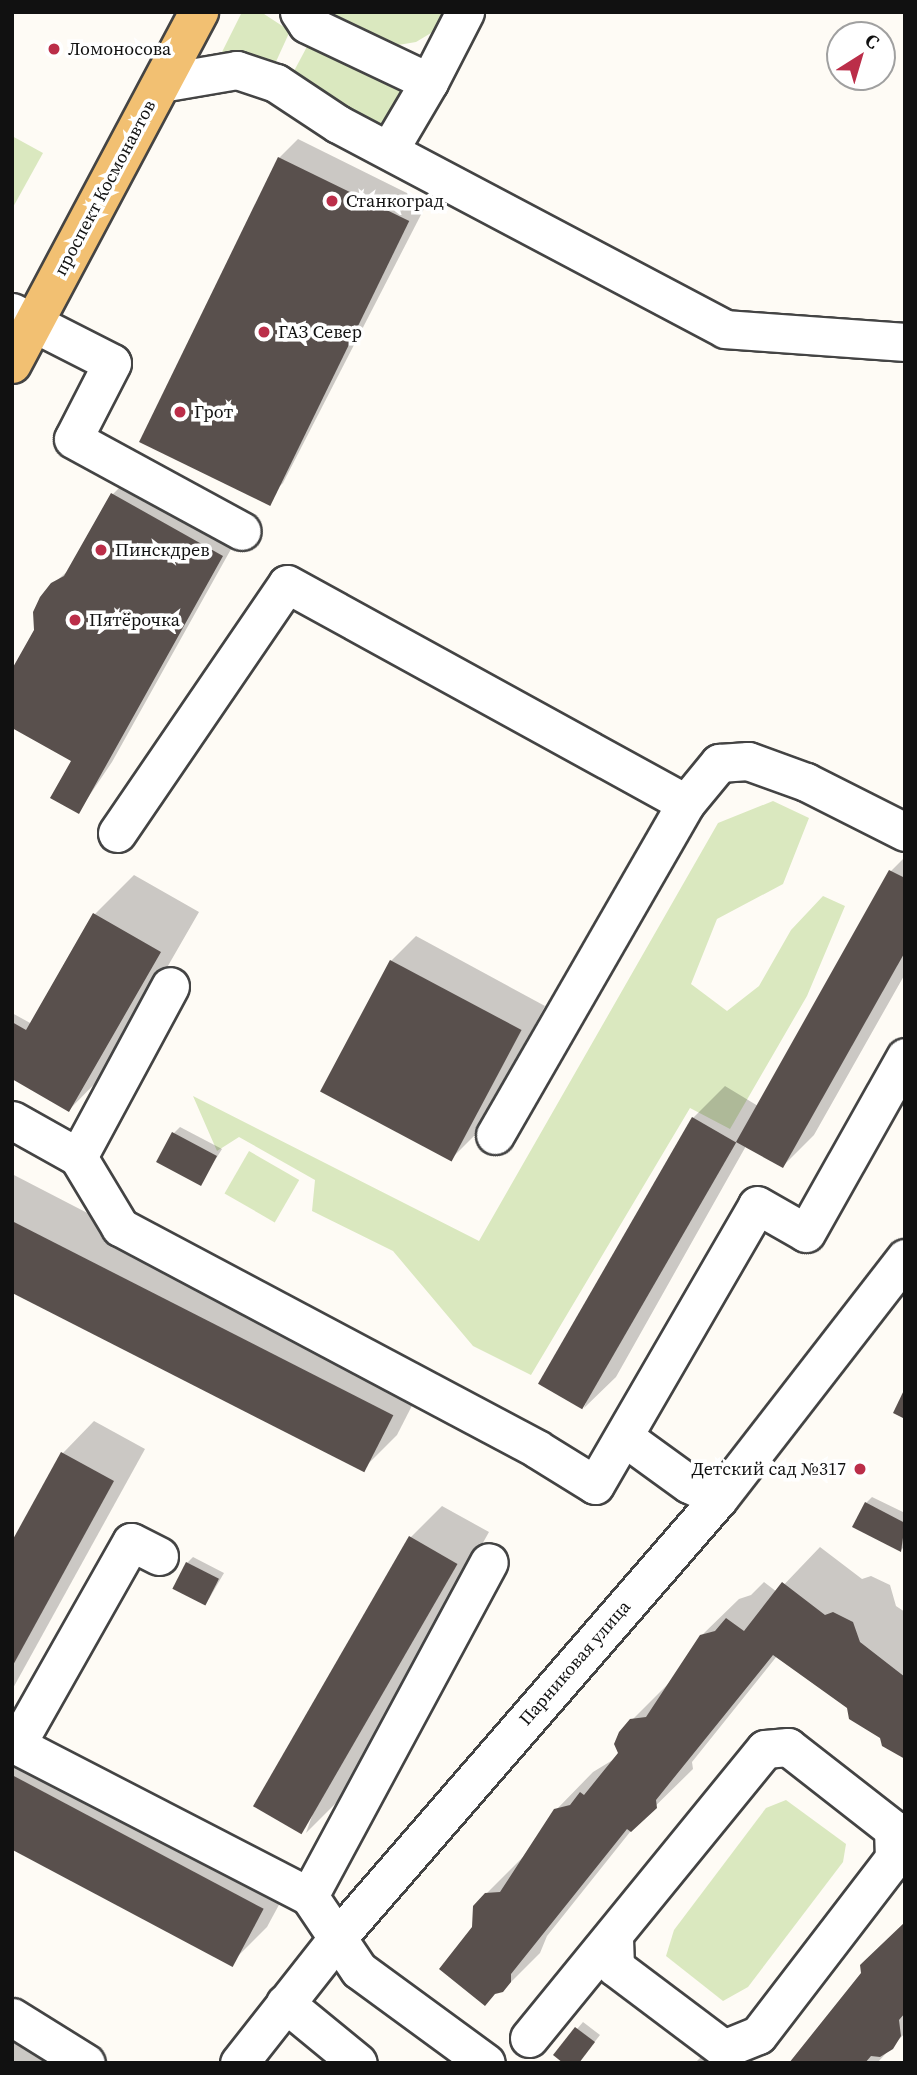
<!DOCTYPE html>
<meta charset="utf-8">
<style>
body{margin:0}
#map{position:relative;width:917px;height:2075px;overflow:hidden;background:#fefbf5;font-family:"Source Serif 4",serif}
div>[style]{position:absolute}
.green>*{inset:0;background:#dae8bf;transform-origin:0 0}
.shadow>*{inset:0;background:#0003}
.building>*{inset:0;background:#59504d;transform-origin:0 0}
.roads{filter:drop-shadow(2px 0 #444) drop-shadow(-2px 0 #444) drop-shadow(0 2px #444) drop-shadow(0 -2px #444)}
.minor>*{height:37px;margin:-18.5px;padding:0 18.5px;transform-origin:18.5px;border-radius:18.5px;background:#fff}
.major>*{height:38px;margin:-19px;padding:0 19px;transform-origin:19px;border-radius:19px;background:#f2c072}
.dots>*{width:19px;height:19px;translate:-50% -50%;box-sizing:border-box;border:4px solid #fff;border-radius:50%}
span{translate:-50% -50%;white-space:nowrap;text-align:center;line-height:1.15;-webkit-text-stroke:7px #fff;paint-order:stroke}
.poi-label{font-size:18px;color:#111}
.left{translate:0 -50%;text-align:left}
.right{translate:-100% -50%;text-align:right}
.street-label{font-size:18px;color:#111}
.frame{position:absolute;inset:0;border:14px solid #111;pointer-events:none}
.north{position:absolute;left:826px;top:21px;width:70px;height:70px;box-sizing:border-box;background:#fff;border:2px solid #a0a0a0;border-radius:50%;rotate:37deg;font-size:19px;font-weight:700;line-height:28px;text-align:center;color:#111}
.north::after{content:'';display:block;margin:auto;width:24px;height:32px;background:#bb2e49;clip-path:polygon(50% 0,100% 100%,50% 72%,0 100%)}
</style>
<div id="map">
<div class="green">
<i style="clip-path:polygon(242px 12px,261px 12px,290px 31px,274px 66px,221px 54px)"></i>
<i style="clip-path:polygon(325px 12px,452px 12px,436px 30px,416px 42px,392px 46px)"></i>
<i style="left:310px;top:41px;width:107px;height:40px;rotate:28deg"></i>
<i style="clip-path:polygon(12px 136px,43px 153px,12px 209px)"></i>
<i style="clip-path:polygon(773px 801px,809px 818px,783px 884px,717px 919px,691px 984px,727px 1011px,759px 986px,791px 930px,823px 896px,845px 906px,807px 996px,730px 1129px,690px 1108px,531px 1375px,473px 1346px,393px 1251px,312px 1211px,315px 1180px,239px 1137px,217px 1151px,193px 1096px,479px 1241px,718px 823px)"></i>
<i style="left:249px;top:1151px;width:58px;height:49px;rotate:30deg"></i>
<i style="clip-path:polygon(786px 1800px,846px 1844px,843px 1862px,748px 1987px,723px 2001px,666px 1956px,674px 1930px,766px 1808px)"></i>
</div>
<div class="shadow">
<i style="clip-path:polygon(298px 139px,427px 203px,283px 483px,264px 502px,279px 158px)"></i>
<i style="clip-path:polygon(126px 481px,235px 542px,112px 762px,79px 811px,72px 762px,36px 630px,53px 584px,71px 568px,113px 494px)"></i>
<i style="clip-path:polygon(905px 857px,905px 974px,814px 1135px,783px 1166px,746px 1146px,616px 1377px,584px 1408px,693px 1118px,725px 1086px,758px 1106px,891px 871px)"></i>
<i style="clip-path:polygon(134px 875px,199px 912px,108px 1070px,69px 1110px,12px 1053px,12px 1013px,32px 1024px,95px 914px)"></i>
<i style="clip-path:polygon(416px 936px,545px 1006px,475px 1135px,450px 1160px,322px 1090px,391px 961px)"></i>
<i style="clip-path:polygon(180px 1127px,222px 1149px,200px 1184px,174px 1133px)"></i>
<i style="clip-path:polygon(12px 1174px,422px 1386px,397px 1435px,366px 1466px,12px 1283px)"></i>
<i style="clip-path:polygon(94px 1421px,145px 1449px,12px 1690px,12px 1545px,63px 1453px)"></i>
<i style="clip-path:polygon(872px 1497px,905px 1513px,905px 1546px,901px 1550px,866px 1503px)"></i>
<i style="clip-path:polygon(442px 1506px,489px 1532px,337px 1802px,306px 1833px,411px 1537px)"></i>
<i style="clip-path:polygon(820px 1547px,862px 1579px,871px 1576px,890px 1585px,896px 1606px,905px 1612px,905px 1756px,883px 1745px,881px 1737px,848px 1707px,777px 1656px,692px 1762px,693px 1769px,634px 1827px,547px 1936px,540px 1953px,502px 1991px,474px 1928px,474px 1906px,523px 1857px,556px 1810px,593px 1772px,616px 1758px,632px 1720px,669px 1683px,701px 1636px,739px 1599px,751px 1595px,764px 1582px,777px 1592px)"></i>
<i style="clip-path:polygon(193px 1557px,224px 1573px,206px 1604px,187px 1563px)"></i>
<i style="clip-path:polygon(38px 1741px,294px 1877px,267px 1927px,236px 1958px,12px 1839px,12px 1767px)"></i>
<i style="clip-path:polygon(905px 1924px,905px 2033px,877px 2063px,791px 2063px)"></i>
<i style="clip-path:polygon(12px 2014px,54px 2063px,12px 2063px)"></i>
<i style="clip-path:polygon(583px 2022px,600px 2035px,578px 2063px,555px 2055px)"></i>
<i style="clip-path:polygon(718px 2040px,747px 2063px,695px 2063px)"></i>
</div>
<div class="building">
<i style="left:278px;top:157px;width:146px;height:317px;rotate:26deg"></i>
<i style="clip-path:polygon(111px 493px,223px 556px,79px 814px,50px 798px,71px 761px,12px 728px,12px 669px,34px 630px,33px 612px,40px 597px,51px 583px,64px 576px)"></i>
<i style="clip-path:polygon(889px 870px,905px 878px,905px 952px,783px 1168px,736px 1142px)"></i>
<i style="clip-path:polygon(93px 913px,161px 952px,69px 1112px,12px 1079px,12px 1022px,26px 1030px)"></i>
<i style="left:390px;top:960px;width:149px;height:149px;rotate:28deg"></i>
<i style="left:692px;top:1117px;width:51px;height:308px;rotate:30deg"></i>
<i style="left:172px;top:1132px;width:51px;height:34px;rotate:28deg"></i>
<i style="left:12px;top:1221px;width:428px;height:64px;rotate:27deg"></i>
<i style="clip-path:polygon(905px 1388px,905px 1419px,893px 1413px)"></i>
<i style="clip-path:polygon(61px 1452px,114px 1481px,12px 1667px,12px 1541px)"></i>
<i style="clip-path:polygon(865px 1502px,905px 1523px,901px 1552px,852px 1527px)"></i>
<i style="left:409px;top:1536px;width:56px;height:312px;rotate:30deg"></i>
<i style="left:186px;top:1562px;width:37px;height:30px;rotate:27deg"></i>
<i style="clip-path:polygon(782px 1582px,825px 1615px,833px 1612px,853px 1622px,860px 1642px,905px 1677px,905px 1759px,882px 1746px,880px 1738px,849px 1719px,847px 1708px,773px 1655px,656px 1800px,657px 1808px,631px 1832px,627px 1829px,511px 1974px,511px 1982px,503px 1992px,495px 1994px,485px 2006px,439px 1969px,472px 1927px,473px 1906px,485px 1893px,500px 1892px,554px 1809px,570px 1805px,580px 1792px,584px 1795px,618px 1753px,614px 1744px,619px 1732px,630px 1719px,646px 1717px,700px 1635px,715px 1631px,726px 1618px,744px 1631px)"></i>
<i style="left:12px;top:1775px;width:285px;height:66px;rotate:28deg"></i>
<i style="clip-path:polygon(905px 1922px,905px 2013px,899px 2020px,901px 2036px,893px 2049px,880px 2057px,871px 2056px,865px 2063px,789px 2063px,861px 1973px,860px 1965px)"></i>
<i style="clip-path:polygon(575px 2027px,595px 2042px,579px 2063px,563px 2063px,553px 2055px)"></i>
</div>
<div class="roads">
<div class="minor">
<i style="left:299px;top:12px;width:14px;rotate:56deg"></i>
<i style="left:307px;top:24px;width:135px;rotate:25.4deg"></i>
<i style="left:429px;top:82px;width:79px;rotate:-62.8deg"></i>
<i style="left:161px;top:83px;width:77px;rotate:-9.7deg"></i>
<i style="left:237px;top:70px;width:41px;rotate:18.4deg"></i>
<i style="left:276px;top:83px;width:74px;rotate:33.5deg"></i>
<i style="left:338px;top:124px;width:438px;rotate:27.9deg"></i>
<i style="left:725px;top:329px;width:180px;rotate:4.1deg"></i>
<i style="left:389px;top:150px;width:79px;rotate:-59.5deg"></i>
<i style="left:12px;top:312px;width:112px;rotate:27deg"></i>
<i style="left:112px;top:363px;width:85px;rotate:117.2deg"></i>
<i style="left:73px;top:439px;width:192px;rotate:28.6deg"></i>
<i style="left:117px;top:833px;width:301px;rotate:-55.7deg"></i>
<i style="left:287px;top:584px;width:455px;rotate:28.8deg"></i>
<i style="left:686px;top:803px;width:52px;rotate:-50.5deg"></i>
<i style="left:719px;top:763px;width:29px;rotate:-4deg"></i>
<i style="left:748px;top:761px;width:62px;rotate:19.9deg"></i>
<i style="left:806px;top:782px;width:111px;rotate:26.8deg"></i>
<i style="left:12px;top:1120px;width:76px;rotate:29.3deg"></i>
<i style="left:78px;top:1157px;width:82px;rotate:59deg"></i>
<i style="left:120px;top:1227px;width:472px;rotate:28deg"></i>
<i style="left:537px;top:1449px;width:68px;rotate:31.8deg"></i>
<i style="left:595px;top:1485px;width:323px;rotate:-59.9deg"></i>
<i style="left:757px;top:1205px;width:56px;rotate:29.7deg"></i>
<i style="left:806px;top:1233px;width:202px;rotate:-60.6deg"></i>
<i style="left:495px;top:1135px;width:383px;rotate:-60.1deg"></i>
<i style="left:78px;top:1157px;width:194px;rotate:-61.7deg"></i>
<i style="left:624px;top:1437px;width:80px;rotate:35.9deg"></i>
<i style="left:689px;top:1484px;width:33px;rotate:25deg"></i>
<i style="left:159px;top:1556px;width:31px;rotate:-153deg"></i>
<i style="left:131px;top:1542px;width:233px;rotate:119.5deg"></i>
<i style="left:16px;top:1745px;width:330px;rotate:27.3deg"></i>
<i style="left:309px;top:1896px;width:89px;rotate:56deg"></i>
<i style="left:359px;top:1970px;width:157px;rotate:36.2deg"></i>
<i style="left:309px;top:1896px;width:379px;rotate:-61.7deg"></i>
<i style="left:285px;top:2003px;width:94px;rotate:39.4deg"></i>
<i style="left:12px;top:2017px;width:87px;rotate:31.9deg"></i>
<i style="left:529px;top:2038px;width:373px;rotate:-50.8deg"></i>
<i style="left:765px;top:1749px;width:23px;rotate:-5deg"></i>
<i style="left:788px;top:1747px;width:133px;rotate:38deg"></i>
<i style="left:893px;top:1829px;width:29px;rotate:88deg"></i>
<i style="left:894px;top:1858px;width:223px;rotate:127.5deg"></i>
<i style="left:758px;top:2035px;width:37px;rotate:158deg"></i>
<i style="left:724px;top:2049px;width:136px;rotate:-143deg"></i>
<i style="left:615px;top:1967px;width:29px;rotate:-92deg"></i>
<i style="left:239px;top:2063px;width:160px;rotate:-51.8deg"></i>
<i style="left:338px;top:1937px;width:581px;rotate:-49.05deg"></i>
<i style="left:719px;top:1498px;width:304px;rotate:-52.2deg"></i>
</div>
<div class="major">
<i style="left:12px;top:364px;width:399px;rotate:-62deg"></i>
</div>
</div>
<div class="dots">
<i style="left:54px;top:49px;background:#bb2e49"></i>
<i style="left:332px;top:201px;background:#bb2e49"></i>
<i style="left:264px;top:332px;background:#bb2e49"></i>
<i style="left:180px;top:412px;background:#bb2e49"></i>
<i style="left:101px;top:550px;background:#bb2e49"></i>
<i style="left:75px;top:620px;background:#bb2e49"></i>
<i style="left:860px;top:1469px;background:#bb2e49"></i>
</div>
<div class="poi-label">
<span class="left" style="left:68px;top:49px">Ломоносова</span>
<span class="left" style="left:346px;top:201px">Станкоград</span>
<span class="left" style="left:278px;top:332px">ГАЗ Север</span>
<span class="left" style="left:194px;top:412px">Грот</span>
<span class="left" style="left:115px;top:550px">Пинскдрев</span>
<span class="left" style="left:89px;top:620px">Пятёрочка</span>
<span class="right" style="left:846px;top:1469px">Детский сад №317</span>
</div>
<div class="street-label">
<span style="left:105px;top:188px;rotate:-62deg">проспект Космонавтов</span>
<span style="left:575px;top:1663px;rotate:-49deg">Парниковая улица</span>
</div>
<div class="frame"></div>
<div class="north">С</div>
</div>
